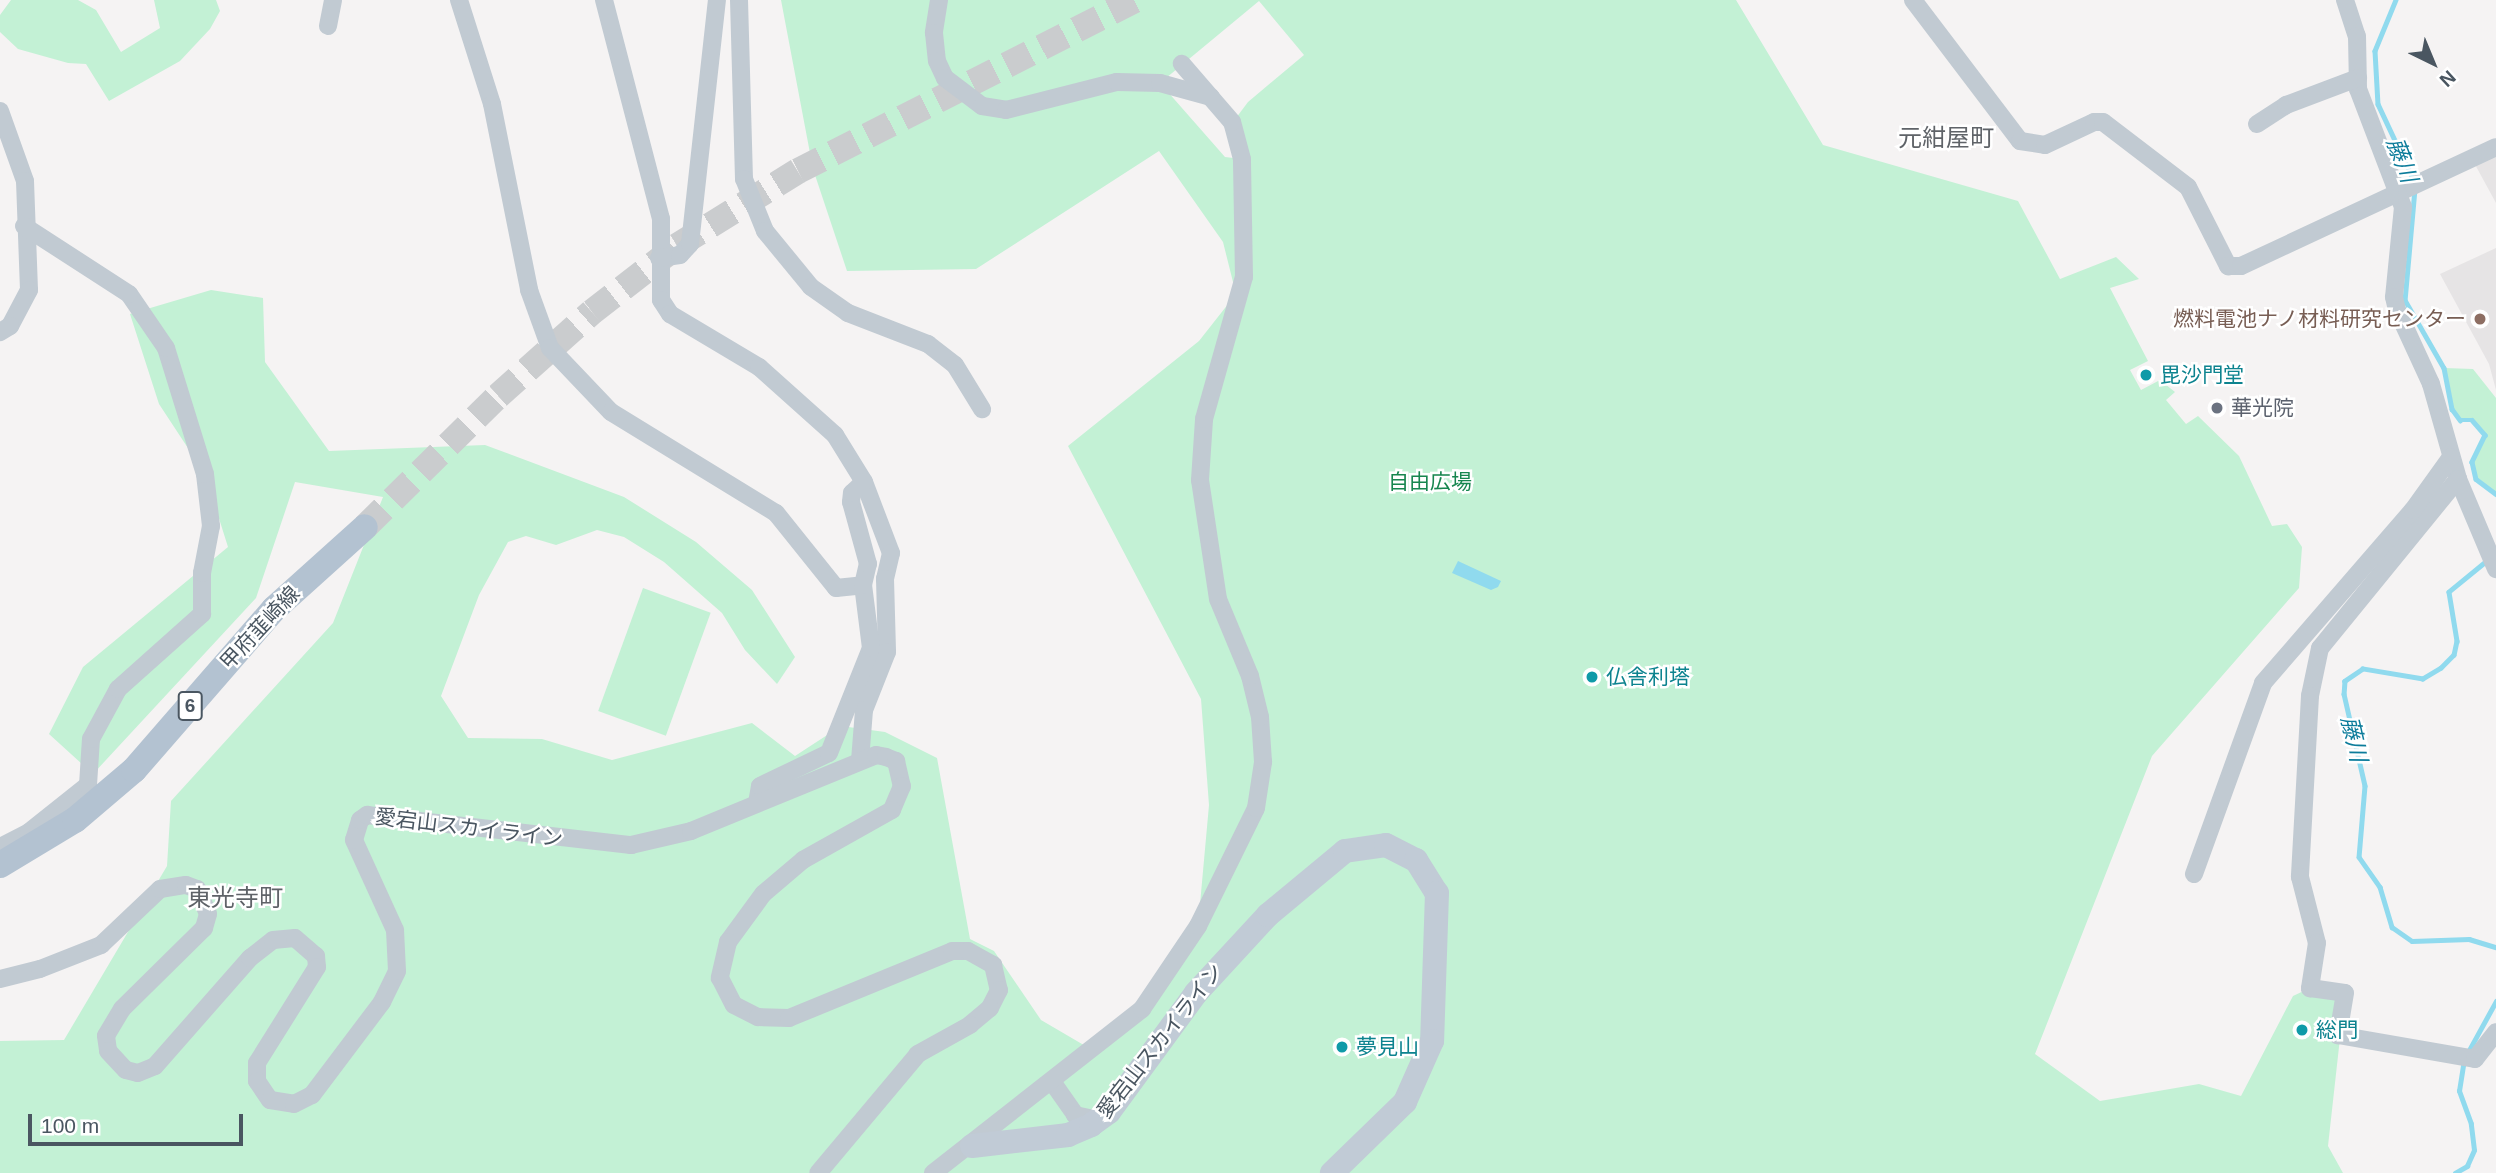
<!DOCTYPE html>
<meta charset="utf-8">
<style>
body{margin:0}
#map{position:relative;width:2496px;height:1173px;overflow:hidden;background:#f5f3f3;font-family:Helvetica,"Noto Sans JP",sans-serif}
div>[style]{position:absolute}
.education>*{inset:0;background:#e6e4e5}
.green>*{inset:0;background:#c3f1d5;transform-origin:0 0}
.water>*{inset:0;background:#90daee}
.stream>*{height:4.5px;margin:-2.25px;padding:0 2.25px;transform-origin:2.25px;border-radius:2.25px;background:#90daee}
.primary-tunnel>*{height:26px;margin-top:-13px;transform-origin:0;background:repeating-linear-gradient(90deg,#caccce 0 26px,transparent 0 39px)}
.minor>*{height:18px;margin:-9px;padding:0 9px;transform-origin:9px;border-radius:9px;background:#c1cad2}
.secondary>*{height:24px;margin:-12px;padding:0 12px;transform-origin:12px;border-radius:12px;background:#c1cbd6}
.primary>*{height:26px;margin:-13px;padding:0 13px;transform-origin:13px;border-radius:13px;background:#b3c2d1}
.dots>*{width:19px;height:19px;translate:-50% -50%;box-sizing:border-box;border:4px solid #fff;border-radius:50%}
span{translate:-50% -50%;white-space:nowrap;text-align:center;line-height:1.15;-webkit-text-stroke:5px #fff;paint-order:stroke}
.shield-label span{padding:2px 5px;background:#fff;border:2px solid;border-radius:5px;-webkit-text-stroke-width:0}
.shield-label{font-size:19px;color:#4a5661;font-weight:700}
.education-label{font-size:21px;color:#785e54}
.right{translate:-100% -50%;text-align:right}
.culture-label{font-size:21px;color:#0d838f}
.left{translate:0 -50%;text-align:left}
.worship-label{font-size:21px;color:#5b616d}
.park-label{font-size:21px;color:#17864f}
.street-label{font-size:21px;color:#4a5661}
.water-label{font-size:23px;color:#0c7c9b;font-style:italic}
.quarter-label{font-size:24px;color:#5f6368}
.north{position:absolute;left:2398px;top:28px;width:70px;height:70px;-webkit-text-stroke:5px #fff;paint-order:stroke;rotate:137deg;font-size:19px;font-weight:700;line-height:28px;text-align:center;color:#4a5661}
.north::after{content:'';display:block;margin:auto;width:24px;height:32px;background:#4a5661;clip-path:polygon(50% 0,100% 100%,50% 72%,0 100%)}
.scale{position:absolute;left:28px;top:1114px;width:215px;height:32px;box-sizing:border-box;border:4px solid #4a5661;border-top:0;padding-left:9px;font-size:21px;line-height:24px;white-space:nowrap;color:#4a5661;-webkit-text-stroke:5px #fff;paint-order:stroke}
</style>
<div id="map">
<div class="education">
<i style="clip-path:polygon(2496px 150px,2496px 203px,2472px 159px)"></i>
<i style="clip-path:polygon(2496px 248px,2496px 390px,2489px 364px,2440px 274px)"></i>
</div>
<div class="green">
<i style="clip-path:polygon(11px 0,78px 0,96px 10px,121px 52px,160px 28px,154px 0,216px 0,220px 11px,210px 29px,180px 61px,109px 101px,86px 64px,68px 63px,18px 49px,0 32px,0 15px)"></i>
<i style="clip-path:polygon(evenodd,781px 0,1736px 0,1823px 145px,2018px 201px,2060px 279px,2116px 257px,2139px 279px,2110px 288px,2148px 361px,2130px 370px,2141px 390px,2160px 380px,2175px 392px,2166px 400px,2186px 424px,2198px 416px,2239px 456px,2272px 526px,2287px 524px,2302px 547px,2299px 588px,2152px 756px,2035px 1054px,2100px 1101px,2199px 1084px,2241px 1096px,2293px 996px,2310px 988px,2345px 993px,2328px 1146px,2343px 1173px,0 1173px,0 1041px,64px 1040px,167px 866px,171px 801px,333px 623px,383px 497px,295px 482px,256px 598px,93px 774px,49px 734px,83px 667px,228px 547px,205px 474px,159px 404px,130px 314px,211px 290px,263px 298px,265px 362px,329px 451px,485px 445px,624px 497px,696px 542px,752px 590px,795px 657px,777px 684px,745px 650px,722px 613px,664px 562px,624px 537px,597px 530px,556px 545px,526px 536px,508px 542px,479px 595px,441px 696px,468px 738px,542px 739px,612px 760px,752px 723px,795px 756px,841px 726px,885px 732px,937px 758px,970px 939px,994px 951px,1041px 1020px,1094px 1051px,1142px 1009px,1198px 926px,1209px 805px,1201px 699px,1068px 446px,1199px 341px,1236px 294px,1223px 242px,1159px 151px,976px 269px,847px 271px,813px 169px,781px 0,1259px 1px,1304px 55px,1248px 102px,1236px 118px,1242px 159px,1225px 157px,1160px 83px,1259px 1px)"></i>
<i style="clip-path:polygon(2444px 368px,2473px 369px,2496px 398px,2496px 494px,2476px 479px,2472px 462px,2485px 435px,2472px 420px,2460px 420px,2452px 409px)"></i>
<i style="left:643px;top:588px;width:72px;height:131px;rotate:20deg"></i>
</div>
<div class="water">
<i style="clip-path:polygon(1458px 561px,1501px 581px,1498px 587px,1491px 590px,1452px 573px)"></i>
</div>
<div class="stream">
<i style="left:2396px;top:0;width:55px;rotate:112.4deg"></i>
<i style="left:2375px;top:51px;width:53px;rotate:86.8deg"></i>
<i style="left:2378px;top:104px;width:85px;rotate:64.9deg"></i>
<i style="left:2415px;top:189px;width:111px;rotate:95.1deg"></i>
<i style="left:2405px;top:300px;width:78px;rotate:60.2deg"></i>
<i style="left:2444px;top:368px;width:42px;rotate:79deg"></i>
<i style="left:2452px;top:409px;width:14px;rotate:54deg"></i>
<i style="left:2460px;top:420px;width:12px"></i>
<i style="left:2472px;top:420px;width:20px;rotate:49deg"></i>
<i style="left:2485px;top:435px;width:30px;rotate:116deg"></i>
<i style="left:2472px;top:462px;width:17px;rotate:77deg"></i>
<i style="left:2476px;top:479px;width:25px;rotate:37deg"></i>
<i style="left:2487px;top:561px;width:49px;rotate:140.8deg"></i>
<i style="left:2449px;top:592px;width:50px;rotate:80.7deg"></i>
<i style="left:2457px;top:641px;width:14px;rotate:102deg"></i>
<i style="left:2454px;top:655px;width:18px;rotate:135deg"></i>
<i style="left:2441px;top:668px;width:21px;rotate:149deg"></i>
<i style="left:2423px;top:679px;width:61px;rotate:-170.5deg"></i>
<i style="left:2363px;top:669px;width:22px;rotate:146deg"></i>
<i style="left:2345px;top:681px;width:13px;rotate:94deg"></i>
<i style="left:2344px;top:694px;width:94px;rotate:77.1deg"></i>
<i style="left:2365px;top:786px;width:71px;rotate:94.8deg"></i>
<i style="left:2359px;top:857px;width:37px;rotate:55deg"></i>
<i style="left:2380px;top:887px;width:42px;rotate:73.3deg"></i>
<i style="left:2392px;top:927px;width:24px;rotate:35deg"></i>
<i style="left:2412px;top:941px;width:57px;rotate:-2deg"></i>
<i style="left:2469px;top:939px;width:28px;rotate:17deg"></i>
<i style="left:2468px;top:1052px;width:58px;rotate:-61.2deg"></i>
<i style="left:2455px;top:1173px;width:14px;rotate:-30deg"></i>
<i style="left:2467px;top:1166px;width:17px;rotate:-66deg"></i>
<i style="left:2474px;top:1150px;width:26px;rotate:-97deg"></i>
<i style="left:2471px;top:1124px;width:35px;rotate:-110deg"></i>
<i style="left:2459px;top:1091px;width:31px;rotate:-81deg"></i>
</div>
<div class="primary-tunnel">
<i style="left:365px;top:527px;width:187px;rotate:-44.6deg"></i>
<i style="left:498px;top:396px;width:126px;rotate:-41.8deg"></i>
<i style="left:592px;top:312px;width:108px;rotate:-37.8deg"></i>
<i style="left:677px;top:246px;width:142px;rotate:-31.8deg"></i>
<i style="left:798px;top:171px;width:378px;rotate:-26.9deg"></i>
</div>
<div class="minor">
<i style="left:459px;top:0;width:109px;rotate:72.4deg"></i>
<i style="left:492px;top:104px;width:190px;rotate:78.7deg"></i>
<i style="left:529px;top:290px;width:62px;rotate:70.1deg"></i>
<i style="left:550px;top:348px;width:88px;rotate:46.4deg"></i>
<i style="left:611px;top:412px;width:193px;rotate:31.5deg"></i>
<i style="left:776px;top:513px;width:96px;rotate:51.3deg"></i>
<i style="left:836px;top:588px;width:27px;rotate:-6deg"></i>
<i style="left:604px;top:0;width:226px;rotate:75.4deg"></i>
<i style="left:661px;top:219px;width:81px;rotate:90deg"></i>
<i style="left:661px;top:300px;width:17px;rotate:57deg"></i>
<i style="left:670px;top:314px;width:104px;rotate:30.8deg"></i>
<i style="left:759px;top:367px;width:102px;rotate:41.8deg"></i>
<i style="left:835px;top:435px;width:55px;rotate:58.3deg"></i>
<i style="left:864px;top:482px;width:76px;rotate:69.2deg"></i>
<i style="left:891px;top:553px;width:27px;rotate:103deg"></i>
<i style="left:885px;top:579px;width:73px;rotate:88.4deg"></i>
<i style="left:887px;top:652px;width:62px;rotate:111.6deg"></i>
<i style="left:864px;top:710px;width:51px;rotate:94.5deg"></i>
<i style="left:739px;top:0;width:179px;rotate:88.4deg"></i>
<i style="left:744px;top:179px;width:56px;rotate:68deg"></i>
<i style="left:765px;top:231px;width:72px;rotate:50.6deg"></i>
<i style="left:811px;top:287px;width:45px;rotate:35.1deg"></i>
<i style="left:848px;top:313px;width:86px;rotate:21.2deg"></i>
<i style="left:928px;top:344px;width:34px;rotate:38deg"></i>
<i style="left:955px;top:365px;width:52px;rotate:58.5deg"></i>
<i style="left:939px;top:0;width:33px;rotate:99deg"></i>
<i style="left:934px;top:33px;width:28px;rotate:84deg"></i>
<i style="left:937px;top:61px;width:19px;rotate:65deg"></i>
<i style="left:945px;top:78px;width:46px;rotate:37.1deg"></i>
<i style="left:982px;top:106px;width:24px;rotate:9deg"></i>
<i style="left:1006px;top:110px;width:114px;rotate:-14.2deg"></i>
<i style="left:1117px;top:82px;width:43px;rotate:1.3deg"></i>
<i style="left:1160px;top:83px;width:53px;rotate:15.4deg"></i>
<i style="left:1913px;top:0;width:177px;rotate:52.8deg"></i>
<i style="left:2020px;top:141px;width:25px;rotate:9deg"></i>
<i style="left:2045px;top:145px;width:54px;rotate:-25.1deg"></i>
<i style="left:2094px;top:122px;width:9px"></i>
<i style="left:2103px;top:122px;width:107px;rotate:37.4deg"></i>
<i style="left:2188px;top:187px;width:89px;rotate:63.1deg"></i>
<i style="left:2228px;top:266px;width:13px"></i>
<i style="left:2241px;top:266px;width:281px;rotate:-25deg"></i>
<i style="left:2345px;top:0;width:38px;rotate:72deg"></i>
<i style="left:2357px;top:36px;width:53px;rotate:88.9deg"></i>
<i style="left:2358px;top:89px;width:126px;rotate:69.1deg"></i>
<i style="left:2403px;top:207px;width:90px;rotate:95.7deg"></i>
<i style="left:2394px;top:297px;width:13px;rotate:77deg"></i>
<i style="left:2397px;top:310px;width:81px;rotate:65.3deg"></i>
<i style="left:2431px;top:384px;width:99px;rotate:74.1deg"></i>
<i style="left:2458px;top:479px;width:98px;rotate:67.1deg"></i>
<i style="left:328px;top:26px;width:26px;rotate:-79deg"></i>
<i style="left:0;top:111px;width:74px;rotate:70.3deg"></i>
<i style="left:25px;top:181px;width:109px;rotate:87.9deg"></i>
<i style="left:29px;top:290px;width:41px;rotate:117.8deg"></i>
<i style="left:10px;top:326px;width:12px;rotate:149deg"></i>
<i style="left:2257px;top:124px;width:35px;rotate:-33deg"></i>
<i style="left:2286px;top:105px;width:77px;rotate:-20.6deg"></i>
<i style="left:659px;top:258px;width:21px;rotate:-8deg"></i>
<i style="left:680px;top:255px;width:15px;rotate:-48deg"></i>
<i style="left:690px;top:244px;width:245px;rotate:-83.7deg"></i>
<i style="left:2458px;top:479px;width:218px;rotate:129.2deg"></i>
<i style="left:2320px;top:648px;width:49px;rotate:101.8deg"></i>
<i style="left:2310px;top:696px;width:181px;rotate:93.2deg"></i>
<i style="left:2300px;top:877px;width:68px;rotate:75.6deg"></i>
<i style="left:2317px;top:943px;width:46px;rotate:98.8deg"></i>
<i style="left:2310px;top:988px;width:35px;rotate:8deg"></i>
<i style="left:2345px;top:993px;width:43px;rotate:99.5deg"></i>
<i style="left:2338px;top:1035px;width:139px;rotate:9.9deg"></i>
<i style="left:2475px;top:1059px;width:34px;rotate:-52deg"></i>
<i style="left:757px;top:803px;width:17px;rotate:-80deg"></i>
<i style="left:760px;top:786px;width:76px;rotate:-25.6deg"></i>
<i style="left:829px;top:753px;width:113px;rotate:-68.2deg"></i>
<i style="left:871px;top:648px;width:64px;rotate:-97.2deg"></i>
<i style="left:863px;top:585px;width:22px;rotate:-77deg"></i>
<i style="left:868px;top:564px;width:64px;rotate:-105.3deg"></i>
<i style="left:851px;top:502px;width:9px;rotate:-84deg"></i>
<i style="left:852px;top:493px;width:16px;rotate:-43deg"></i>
<i style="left:0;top:847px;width:33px;rotate:-27deg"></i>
<i style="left:29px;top:832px;width:75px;rotate:-38.5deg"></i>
<i style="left:88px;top:785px;width:46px;rotate:-86.3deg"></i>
<i style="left:91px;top:739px;width:57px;rotate:-61.6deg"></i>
<i style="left:118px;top:689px;width:113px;rotate:-41.8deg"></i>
<i style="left:202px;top:614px;width:41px;rotate:-90deg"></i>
<i style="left:202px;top:573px;width:48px;rotate:-79.2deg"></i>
<i style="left:211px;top:526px;width:52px;rotate:-96.6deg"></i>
<i style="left:205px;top:474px;width:132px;rotate:-107.2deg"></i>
<i style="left:166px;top:348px;width:65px;rotate:-124.4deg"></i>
<i style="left:129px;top:294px;width:125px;rotate:-147.1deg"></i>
<i style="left:2194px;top:874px;width:203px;rotate:-70.1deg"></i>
<i style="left:2263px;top:683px;width:229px;rotate:-49.1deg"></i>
<i style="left:2413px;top:510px;width:65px;rotate:-54.4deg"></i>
<i style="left:0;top:979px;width:41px;rotate:-14deg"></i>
<i style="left:40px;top:969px;width:66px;rotate:-21.5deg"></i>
<i style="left:101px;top:945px;width:81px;rotate:-43.5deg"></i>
<i style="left:160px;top:889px;width:26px;rotate:-9deg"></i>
<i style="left:186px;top:885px;width:12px;rotate:20deg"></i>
<i style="left:197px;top:889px;width:27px;rotate:66deg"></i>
<i style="left:208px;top:914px;width:15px;rotate:106deg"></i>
<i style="left:204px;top:928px;width:115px;rotate:135.4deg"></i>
<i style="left:122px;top:1009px;width:31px;rotate:121deg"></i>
<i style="left:106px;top:1036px;width:15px;rotate:82deg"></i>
<i style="left:108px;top:1051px;width:26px;rotate:47deg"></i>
<i style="left:126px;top:1070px;width:12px;rotate:14deg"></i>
<i style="left:138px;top:1073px;width:18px;rotate:-22deg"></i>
<i style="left:155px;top:1066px;width:144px;rotate:-48.7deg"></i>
<i style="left:250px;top:958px;width:29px;rotate:-38deg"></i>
<i style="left:273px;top:940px;width:22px;rotate:-5deg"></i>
<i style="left:295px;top:938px;width:28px;rotate:41deg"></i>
<i style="left:316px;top:956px;width:11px;rotate:85deg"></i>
<i style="left:317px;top:967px;width:113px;rotate:122deg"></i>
<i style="left:257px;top:1063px;width:18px;rotate:90deg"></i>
<i style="left:257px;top:1081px;width:23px;rotate:56deg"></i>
<i style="left:270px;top:1100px;width:24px;rotate:9deg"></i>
<i style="left:294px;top:1104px;width:20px;rotate:-27deg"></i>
<i style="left:312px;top:1095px;width:116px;rotate:-53deg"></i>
<i style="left:382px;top:1002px;width:34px;rotate:-64deg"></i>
<i style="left:397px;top:971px;width:41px;rotate:-92.8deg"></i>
<i style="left:395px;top:930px;width:99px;rotate:-114.5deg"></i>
<i style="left:354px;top:840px;width:21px;rotate:-73deg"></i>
<i style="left:360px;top:820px;width:9px;rotate:-36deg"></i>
<i style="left:367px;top:815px;width:266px;rotate:6.5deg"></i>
<i style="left:631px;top:845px;width:62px;rotate:-13.1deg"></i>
<i style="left:691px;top:831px;width:200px;rotate:-22.3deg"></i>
<i style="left:876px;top:755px;width:10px;rotate:11deg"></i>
<i style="left:886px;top:757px;width:11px;rotate:22deg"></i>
<i style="left:896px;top:761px;width:26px;rotate:77deg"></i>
<i style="left:902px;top:786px;width:26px;rotate:113deg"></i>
<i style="left:892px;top:810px;width:102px;rotate:150.7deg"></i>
<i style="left:803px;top:860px;width:52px;rotate:139.6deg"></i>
<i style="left:763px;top:894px;width:59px;rotate:126.1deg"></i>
<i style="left:728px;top:942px;width:37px;rotate:103deg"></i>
<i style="left:720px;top:978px;width:30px;rotate:63deg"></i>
<i style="left:734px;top:1005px;width:27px;rotate:27deg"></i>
<i style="left:758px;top:1017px;width:31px;rotate:2deg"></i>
<i style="left:789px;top:1018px;width:176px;rotate:-22.3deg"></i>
<i style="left:952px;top:951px;width:16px"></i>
<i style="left:968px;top:951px;width:29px;rotate:29deg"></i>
<i style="left:993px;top:965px;width:26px;rotate:77deg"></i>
<i style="left:999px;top:990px;width:20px;rotate:117deg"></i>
<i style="left:990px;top:1008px;width:26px;rotate:140deg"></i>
<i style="left:970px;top:1025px;width:60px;rotate:150.9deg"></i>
<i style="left:918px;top:1054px;width:155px;rotate:130deg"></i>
<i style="left:1053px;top:1083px;width:39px;rotate:55deg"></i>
<i style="left:1075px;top:1115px;width:24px;rotate:12deg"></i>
<i style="left:933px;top:1173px;width:266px;rotate:-38.1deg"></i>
<i style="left:1142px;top:1009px;width:100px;rotate:-56deg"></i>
<i style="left:1198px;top:926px;width:131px;rotate:-63.8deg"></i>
<i style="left:1256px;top:808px;width:47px;rotate:-81.3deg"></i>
<i style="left:1263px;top:762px;width:45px;rotate:-93.8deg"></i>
<i style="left:1260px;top:717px;width:42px;rotate:-103.7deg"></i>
<i style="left:1250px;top:676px;width:83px;rotate:-112.6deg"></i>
<i style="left:1218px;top:599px;width:120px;rotate:-98.6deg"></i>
<i style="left:1200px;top:480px;width:61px;rotate:-86.2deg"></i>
<i style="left:1204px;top:419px;width:148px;rotate:-74.3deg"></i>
<i style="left:1244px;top:277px;width:118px;rotate:-91deg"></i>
<i style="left:1242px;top:159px;width:38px;rotate:-105deg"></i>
<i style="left:1232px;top:122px;width:77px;rotate:-130.8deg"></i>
</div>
<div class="secondary">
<i style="left:972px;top:1146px;width:97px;rotate:-6.5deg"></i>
<i style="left:1068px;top:1135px;width:25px;rotate:-23deg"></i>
<i style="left:1091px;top:1125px;width:22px;rotate:-36deg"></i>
<i style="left:1109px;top:1112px;width:147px;rotate:-53.8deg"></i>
<i style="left:1196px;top:993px;width:106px;rotate:-47.3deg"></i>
<i style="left:1268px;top:915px;width:100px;rotate:-39.7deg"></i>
<i style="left:1345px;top:851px;width:41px;rotate:-8.3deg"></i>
<i style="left:1386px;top:845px;width:34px;rotate:27deg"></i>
<i style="left:1416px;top:860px;width:39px;rotate:58deg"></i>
<i style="left:1437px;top:893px;width:148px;rotate:91.9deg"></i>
<i style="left:1432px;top:1041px;width:67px;rotate:113.9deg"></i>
<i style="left:1405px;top:1102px;width:102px;rotate:135.8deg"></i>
</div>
<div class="primary">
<i style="left:0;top:865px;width:87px;rotate:-31deg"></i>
<i style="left:75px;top:820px;width:77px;rotate:-40.3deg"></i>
<i style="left:134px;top:770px;width:213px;rotate:-49deg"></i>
<i style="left:274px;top:609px;width:122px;rotate:-42deg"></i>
</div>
<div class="dots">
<i style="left:2480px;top:319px;background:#8d6e63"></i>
<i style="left:2146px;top:375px;background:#0f9aa8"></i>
<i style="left:2217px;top:408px;background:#6b7280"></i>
<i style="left:1592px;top:677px;background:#0f9aa8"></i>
<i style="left:2302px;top:1030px;background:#0f9aa8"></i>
<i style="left:1342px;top:1047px;background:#0f9aa8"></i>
</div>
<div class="shield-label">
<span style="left:190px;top:706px">6</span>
</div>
<div class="education-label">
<span class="right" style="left:2466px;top:319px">燃料電池ナノ材料研究センター</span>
</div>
<div class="culture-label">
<span class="left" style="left:2160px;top:375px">毘沙門堂</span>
<span class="left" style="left:1606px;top:677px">仏舎利塔</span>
<span class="left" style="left:2316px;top:1030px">総門</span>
<span class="left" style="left:1356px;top:1047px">夢見山</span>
</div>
<div class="worship-label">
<span class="left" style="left:2231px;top:408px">華光院</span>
</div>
<div class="park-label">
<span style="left:1430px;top:482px">自由広場</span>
</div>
<div class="street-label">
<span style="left:260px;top:628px;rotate:-47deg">甲府韮崎線</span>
<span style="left:469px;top:828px;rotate:7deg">愛宕山スカイライン</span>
<span style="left:1160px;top:1041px;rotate:-52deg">愛宕山スカイライン</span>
</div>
<div class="water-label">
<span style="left:2402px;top:160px;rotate:69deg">藤川</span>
<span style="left:2354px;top:739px;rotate:77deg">藤川</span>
</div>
<div class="quarter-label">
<span style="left:1946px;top:138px">元紺屋町</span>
<span style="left:235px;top:898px">東光寺町</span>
</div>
<div class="north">N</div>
<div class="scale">100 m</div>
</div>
